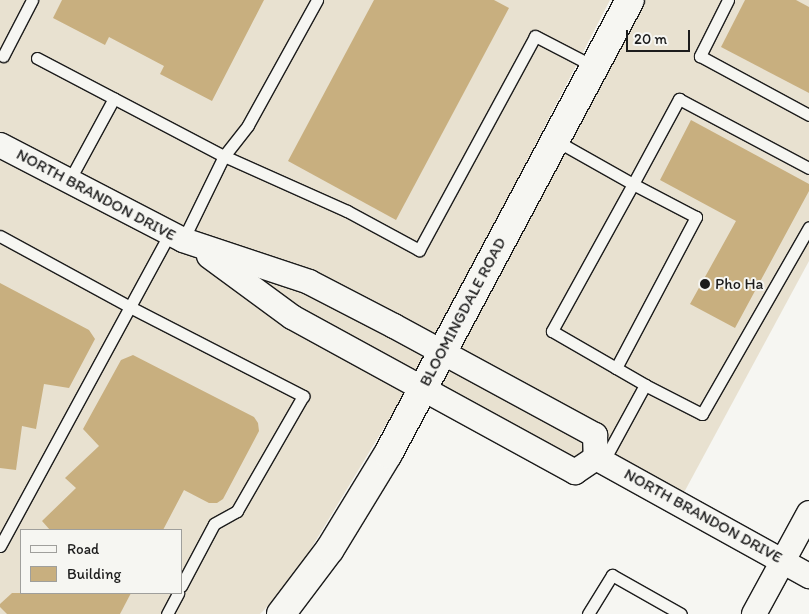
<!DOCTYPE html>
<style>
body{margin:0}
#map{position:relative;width:809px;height:614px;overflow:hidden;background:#f6f6f2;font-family:Itim,sans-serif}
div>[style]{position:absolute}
.built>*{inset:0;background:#e8e1d0}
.building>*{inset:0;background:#c8af7f}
.roads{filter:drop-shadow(1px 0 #1c1c1c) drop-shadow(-1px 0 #1c1c1c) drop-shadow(0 1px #1c1c1c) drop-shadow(0 -1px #1c1c1c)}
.service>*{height:11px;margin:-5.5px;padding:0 5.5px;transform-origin:5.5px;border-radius:5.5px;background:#f6f6f2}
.minor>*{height:24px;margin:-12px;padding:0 12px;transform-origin:12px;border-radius:12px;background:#f6f6f2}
.secondary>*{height:28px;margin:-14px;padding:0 14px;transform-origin:14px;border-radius:14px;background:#f6f6f2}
.dots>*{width:14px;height:14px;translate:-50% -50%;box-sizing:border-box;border:2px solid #f6f6f2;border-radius:50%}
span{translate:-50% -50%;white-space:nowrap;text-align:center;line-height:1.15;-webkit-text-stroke:4px #f6f6f2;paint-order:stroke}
.street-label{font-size:16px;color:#1c1c1c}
.poi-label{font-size:16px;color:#1c1c1c}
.left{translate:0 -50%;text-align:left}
.legend{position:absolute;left:20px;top:529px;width:162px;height:65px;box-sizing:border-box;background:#f6f6f2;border:1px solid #9f9f9c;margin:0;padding:6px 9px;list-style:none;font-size:15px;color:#1c1c1c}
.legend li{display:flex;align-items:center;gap:10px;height:25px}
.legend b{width:25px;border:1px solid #9f9f9c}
.scale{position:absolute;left:626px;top:30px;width:64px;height:22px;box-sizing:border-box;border:2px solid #1c1c1c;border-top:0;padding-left:6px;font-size:15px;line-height:18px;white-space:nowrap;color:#1c1c1c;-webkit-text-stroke:4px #f6f6f2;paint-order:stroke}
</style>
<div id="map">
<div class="built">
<i style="clip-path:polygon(evenodd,0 0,610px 0,417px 373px,289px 585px,260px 614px,0 614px,0 0,21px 530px,181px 530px,181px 593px,21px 593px,21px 530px)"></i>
<i style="clip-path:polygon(637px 0,809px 0,809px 261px,674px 511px,438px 385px)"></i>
</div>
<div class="building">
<i style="clip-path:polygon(62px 0,264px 0,212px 101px,160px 74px,164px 66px,109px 37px,105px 45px,53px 18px)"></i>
<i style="clip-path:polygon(374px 0,494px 0,509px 8px,396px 220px,288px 161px)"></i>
<i style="clip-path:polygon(745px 0,796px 0,809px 7px,809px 93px,721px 47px)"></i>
<i style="clip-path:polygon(691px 120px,809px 184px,809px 191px,735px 328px,690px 304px,736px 221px,660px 180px)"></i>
<i style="clip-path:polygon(0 283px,89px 330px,95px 339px,69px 388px,44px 384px,36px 429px,22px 426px,16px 470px,0 468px)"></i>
<i style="clip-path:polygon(133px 355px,254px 417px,258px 423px,259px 431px,223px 499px,217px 503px,209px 503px,184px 490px,163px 530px,50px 530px,42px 521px,76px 488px,65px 478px,99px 446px,83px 429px,121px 360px)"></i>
<i style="clip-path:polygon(12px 593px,131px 593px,120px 614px,7px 614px,0 607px,0 604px)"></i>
</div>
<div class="roads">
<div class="service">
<i style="left:728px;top:0;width:63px;rotate:116.6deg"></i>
<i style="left:700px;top:56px;width:124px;rotate:28.4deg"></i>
<i style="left:3px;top:56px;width:63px;rotate:-62.6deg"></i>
<i style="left:37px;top:58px;width:211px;rotate:27.7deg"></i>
<i style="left:224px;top:156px;width:39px;rotate:-52deg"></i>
<i style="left:248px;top:125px;width:143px;rotate:-61.1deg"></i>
<i style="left:555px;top:140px;width:90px;rotate:29.4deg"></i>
<i style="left:633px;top:184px;width:97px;rotate:-61.6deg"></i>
<i style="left:679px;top:99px;width:147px;rotate:28deg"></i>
<i style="left:69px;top:181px;width:94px;rotate:-61.5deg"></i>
<i style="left:0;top:236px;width:148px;rotate:28.6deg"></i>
<i style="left:130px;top:307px;width:195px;rotate:27.2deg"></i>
<i style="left:303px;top:396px;width:133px;rotate:119.9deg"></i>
<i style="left:237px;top:511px;width:26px;rotate:151deg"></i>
<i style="left:214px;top:524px;width:70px;rotate:118deg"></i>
<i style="left:183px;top:240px;width:93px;rotate:-64deg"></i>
<i style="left:224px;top:156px;width:135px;rotate:24.1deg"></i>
<i style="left:347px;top:211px;width:82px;rotate:28.4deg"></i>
<i style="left:419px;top:250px;width:243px;rotate:-61.5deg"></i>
<i style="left:535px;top:36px;width:65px;rotate:27.3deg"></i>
<i style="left:616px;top:368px;width:171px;rotate:-62.1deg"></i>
<i style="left:696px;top:217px;width:71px;rotate:-152.4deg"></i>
<i style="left:633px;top:184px;width:168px;rotate:118.9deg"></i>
<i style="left:552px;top:331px;width:74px;rotate:30deg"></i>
<i style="left:616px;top:368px;width:34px;rotate:30deg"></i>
<i style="left:603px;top:462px;width:88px;rotate:-61.4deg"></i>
<i style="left:645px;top:385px;width:64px;rotate:27deg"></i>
<i style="left:702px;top:414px;width:215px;rotate:-60.2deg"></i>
<i style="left:0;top:546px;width:356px;rotate:-61.5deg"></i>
<i style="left:167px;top:614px;width:24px;rotate:-62deg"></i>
<i style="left:588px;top:614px;width:46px;rotate:-58.4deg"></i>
<i style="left:612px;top:575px;width:79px;rotate:29.5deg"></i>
</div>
<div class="minor">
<i style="left:0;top:145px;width:206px;rotate:27.4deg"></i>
<i style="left:183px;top:240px;width:133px;rotate:18.4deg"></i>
<i style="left:309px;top:282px;width:96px;rotate:27.4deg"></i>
<i style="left:394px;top:326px;width:229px;rotate:28.5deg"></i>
<i style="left:595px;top:435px;width:23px;rotate:88deg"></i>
<i style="left:209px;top:256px;width:103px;rotate:36.3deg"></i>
<i style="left:292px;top:317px;width:323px;rotate:28.7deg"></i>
<i style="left:575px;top:472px;width:25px;rotate:-34deg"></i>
<i style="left:596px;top:458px;width:244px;rotate:29deg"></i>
<i style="left:754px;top:614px;width:115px;rotate:-61.4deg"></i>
</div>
<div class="secondary">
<i style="left:281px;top:614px;width:81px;rotate:-53deg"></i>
<i style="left:330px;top:549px;width:111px;rotate:-58.6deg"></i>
<i style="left:388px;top:454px;width:514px;rotate:-61.94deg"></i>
</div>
</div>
<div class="dots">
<i style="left:705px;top:284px;background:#1c1c1c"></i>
</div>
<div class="street-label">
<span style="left:96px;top:195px;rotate:28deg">NORTH BRANDON DRIVE</span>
<span style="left:463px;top:312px;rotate:-62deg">BLOOMINGDALE ROAD</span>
<span style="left:703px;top:516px;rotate:29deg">NORTH BRANDON DRIVE</span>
</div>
<div class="poi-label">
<span class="left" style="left:715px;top:284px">Pho Ha</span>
</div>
<ul class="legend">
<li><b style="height:6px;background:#f6f6f2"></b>Road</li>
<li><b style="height:14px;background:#c8af7f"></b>Building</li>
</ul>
<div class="scale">20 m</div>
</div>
